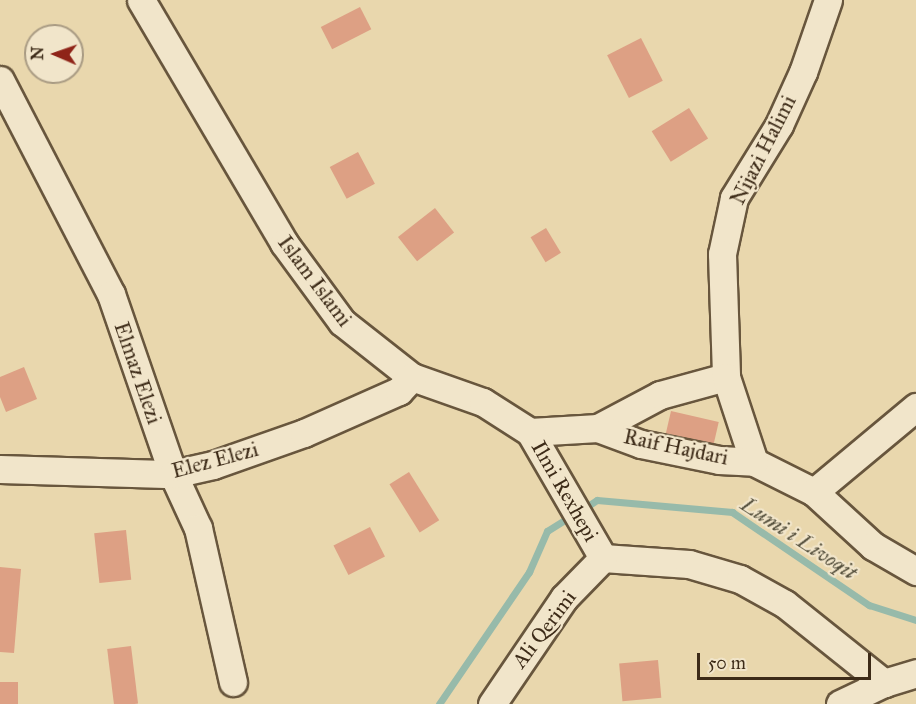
<!DOCTYPE html>
<style>
body{margin:0}
#map{position:relative;width:916px;height:704px;overflow:hidden;background:#e9d7ad;font-family:"IM FELL Great Primer",serif}
div>[style]{position:absolute}
.stream>*{height:7px;margin:-3.5px;padding:0 3.5px;transform-origin:3.5px;border-radius:3.5px;background:#97baaa}
.building>*{inset:0;background:#dda084;transform-origin:0 0}
.roads{filter:drop-shadow(2px 0 #68563d) drop-shadow(-2px 0 #68563d) drop-shadow(0 2px #68563d) drop-shadow(0 -2px #68563d)}
.minor>*{height:27px;margin:-13.5px;padding:0 13.5px;transform-origin:13.5px;border-radius:13.5px;background:#f1e5ca}
span{translate:-50% -50%;white-space:nowrap;text-align:center;line-height:1.15;-webkit-text-stroke:4.5px #f1e5ca;paint-order:stroke}
.street-label{font-size:21px;color:#3d2b18}
.water-label{font-size:22px;color:#544f3c;font-style:italic}
.north{position:absolute;left:24px;top:24px;width:60px;height:60px;box-sizing:border-box;background:#f1e5ca;border:2px solid #a99b83;border-radius:50%;rotate:272deg;font-size:16px;font-weight:700;line-height:24px;text-align:center;color:#3d2b18}
.north::after{content:'';display:block;margin:auto;width:21px;height:27px;background:#8f2418;clip-path:polygon(50% 0,100% 100%,50% 72%,0 100%)}
.scale{position:absolute;left:697px;top:653px;width:174px;height:27px;box-sizing:border-box;border:3px solid #3d2b18;border-top:0;padding-left:8px;font-size:18px;line-height:21px;white-space:nowrap;color:#3d2b18;-webkit-text-stroke:4px #f1e5ca;paint-order:stroke}
</style>
<div id="map">
<div class="stream">
<i style="left:582px;top:510px;width:18px;rotate:-34deg"></i>
<i style="left:597px;top:500px;width:136px;rotate:5.1deg"></i>
<i style="left:732px;top:512px;width:166px;rotate:34.2deg"></i>
<i style="left:869px;top:605px;width:49px;rotate:17.7deg"></i>
<i style="left:439px;top:704px;width:160px;rotate:-55.7deg"></i>
<i style="left:529px;top:572px;width:45px;rotate:-66.3deg"></i>
<i style="left:547px;top:531px;width:31px;rotate:-32deg"></i>
</div>
<div class="building">
<i style="left:360px;top:7px;width:25px;height:44px;rotate:63deg"></i>
<i style="left:641px;top:38px;width:48px;height:38px;rotate:63deg"></i>
<i style="left:689px;top:108px;width:36px;height:44px;rotate:58deg"></i>
<i style="left:358px;top:152px;width:36px;height:32px;rotate:62deg"></i>
<i style="left:435px;top:208px;width:31px;height:47px;rotate:52deg"></i>
<i style="left:546px;top:228px;width:29px;height:18px;rotate:59deg"></i>
<i style="clip-path:polygon(24px 367px,37px 399px,6px 412px,0 397px,0 377px)"></i>
<i style="left:671px;top:411px;width:49px;height:23px;rotate:13deg"></i>
<i style="left:409px;top:472px;width:57px;height:23px;rotate:58deg"></i>
<i style="left:370px;top:527px;width:33px;height:41px;rotate:63deg"></i>
<i style="left:126px;top:530px;width:50px;height:32px;rotate:84deg"></i>
<i style="clip-path:polygon(0 567px,21px 569px,14px 653px,0 652px)"></i>
<i style="left:131px;top:646px;width:58px;height:24px;rotate:83deg"></i>
<i style="left:658px;top:660px;width:38px;height:39px;rotate:85deg"></i>
<i style="left:0;top:682px;width:18px;height:22px"></i>
</div>
<div class="roads">
<div class="minor">
<i style="left:141px;top:0;width:282px;rotate:59.5deg"></i>
<i style="left:284px;top:243px;width:98px;rotate:53.7deg"></i>
<i style="left:342px;top:322px;width:89px;rotate:38.2deg"></i>
<i style="left:412px;top:377px;width:75px;rotate:19.4deg"></i>
<i style="left:483px;top:402px;width:56px;rotate:32.6deg"></i>
<i style="left:530px;top:432px;width:68px;rotate:-3.4deg"></i>
<i style="left:598px;top:428px;width:70px;rotate:-28deg"></i>
<i style="left:660px;top:395px;width:68px;rotate:-15.3deg"></i>
<i style="left:828px;top:0;width:76px;rotate:109.1deg"></i>
<i style="left:803px;top:72px;width:58px;rotate:114.4deg"></i>
<i style="left:779px;top:125px;width:86px;rotate:121.7deg"></i>
<i style="left:734px;top:198px;width:57px;rotate:102.1deg"></i>
<i style="left:722px;top:254px;width:123px;rotate:88.1deg"></i>
<i style="left:726px;top:377px;width:89px;rotate:71.8deg"></i>
<i style="left:754px;top:462px;width:67px;rotate:26.6deg"></i>
<i style="left:814px;top:492px;width:80px;rotate:42.5deg"></i>
<i style="left:873px;top:546px;width:50px;rotate:30.2deg"></i>
<i style="left:0;top:80px;width:241px;rotate:62.6deg"></i>
<i style="left:111px;top:294px;width:190px;rotate:71deg"></i>
<i style="left:173px;top:474px;width:60px;rotate:65.2deg"></i>
<i style="left:198px;top:528px;width:158px;rotate:77.2deg"></i>
<i style="left:598px;top:428px;width:46px;rotate:20.4deg"></i>
<i style="left:641px;top:444px;width:80px;rotate:11.6deg"></i>
<i style="left:719px;top:460px;width:35px;rotate:3deg"></i>
<i style="left:530px;top:432px;width:146px;rotate:59.9deg"></i>
<i style="left:0;top:469px;width:173px;rotate:1.7deg"></i>
<i style="left:173px;top:474px;width:41px;rotate:-12.7deg"></i>
<i style="left:213px;top:465px;width:96px;rotate:-19.4deg"></i>
<i style="left:304px;top:433px;width:104px;rotate:-23.9deg"></i>
<i style="left:399px;top:391px;width:19px;rotate:-47deg"></i>
<i style="left:814px;top:492px;width:133px;rotate:-39.8deg"></i>
<i style="left:603px;top:558px;width:86px;rotate:4deg"></i>
<i style="left:689px;top:564px;width:53px;rotate:16.4deg"></i>
<i style="left:740px;top:579px;width:51px;rotate:29.1deg"></i>
<i style="left:785px;top:604px;width:127px;rotate:38.6deg"></i>
<i style="left:884px;top:683px;width:34px;rotate:-17deg"></i>
<i style="left:492px;top:704px;width:128px;rotate:-55.8deg"></i>
<i style="left:564px;top:598px;width:56px;rotate:-45.7deg"></i>
<i style="left:840px;top:704px;width:49px;rotate:-25.5deg"></i>
</div>
</div>
<div class="street-label">
<span style="left:763px;top:150px;rotate:-63deg">Nijazi Halimi</span>
<span style="left:315px;top:281px;rotate:53deg">Islam Islami</span>
<span style="left:138px;top:373px;rotate:71deg">Elmaz Elezi</span>
<span style="left:676px;top:447px;rotate:12deg">Raif Hajdari</span>
<span style="left:215px;top:460px;rotate:-15deg">Elez Elezi</span>
<span style="left:565px;top:491px;rotate:60deg">Ilmi Rexhepi</span>
<span style="left:544px;top:629px;rotate:-53deg">Ali Qerimi</span>
</div>
<div class="water-label">
<span style="left:799px;top:538px;rotate:33deg">Lumi i Livoqit</span>
</div>
<div class="north">N</div>
<div class="scale">50 m</div>
</div>
